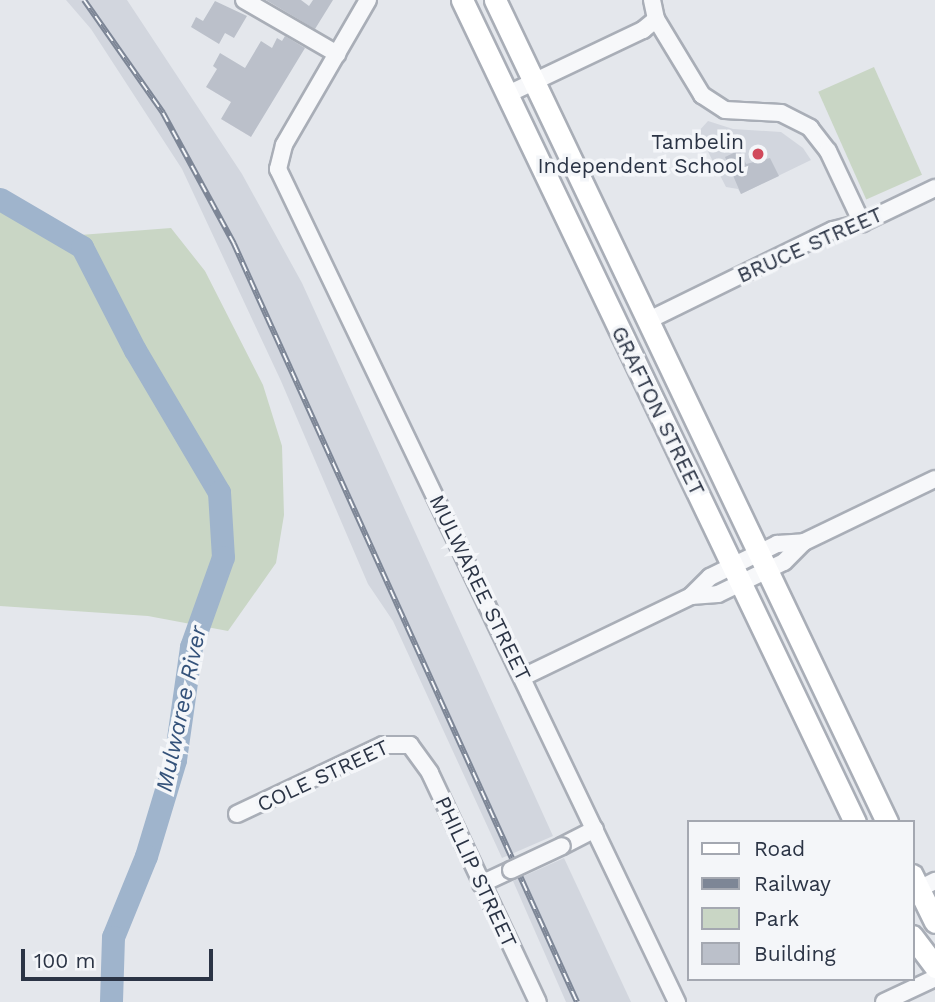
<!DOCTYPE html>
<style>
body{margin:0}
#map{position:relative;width:935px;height:1002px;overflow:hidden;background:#e4e7ec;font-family:"Work Sans",sans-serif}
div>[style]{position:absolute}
.built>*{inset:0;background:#d2d6de}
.green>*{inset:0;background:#c9d6c5;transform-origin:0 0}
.river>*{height:23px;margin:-11.5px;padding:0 11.5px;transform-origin:11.5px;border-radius:11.5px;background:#9fb4cc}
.building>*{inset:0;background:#bbc0ca}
.roads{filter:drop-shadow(2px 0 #a9aeb7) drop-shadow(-2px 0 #a9aeb7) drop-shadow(0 2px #a9aeb7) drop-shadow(0 -2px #a9aeb7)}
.street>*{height:16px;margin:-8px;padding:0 8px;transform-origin:8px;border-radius:8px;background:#f7f8fa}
.secondary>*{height:21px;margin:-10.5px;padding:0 10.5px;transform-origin:10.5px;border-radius:10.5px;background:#fff}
.rail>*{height:6px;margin-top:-3px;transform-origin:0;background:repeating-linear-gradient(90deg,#f4f6f9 0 10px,#7d8696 0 20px);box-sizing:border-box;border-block:2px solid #7d8696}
.bridges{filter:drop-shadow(2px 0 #a9aeb7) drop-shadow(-2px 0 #a9aeb7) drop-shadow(0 2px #a9aeb7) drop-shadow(0 -2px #a9aeb7)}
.street-bridge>*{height:16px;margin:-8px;padding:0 8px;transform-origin:8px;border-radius:8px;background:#f7f8fa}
.dots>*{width:19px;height:19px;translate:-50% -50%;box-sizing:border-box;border:4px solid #f4f6f9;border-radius:50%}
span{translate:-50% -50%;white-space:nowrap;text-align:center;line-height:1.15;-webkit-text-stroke:7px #f4f6f9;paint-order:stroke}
.poi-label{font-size:21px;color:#2b3445}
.right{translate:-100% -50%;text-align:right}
.street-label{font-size:21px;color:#2b3445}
.water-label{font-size:23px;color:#34527a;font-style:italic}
.legend{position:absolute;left:687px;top:820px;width:228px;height:161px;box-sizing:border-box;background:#f4f6f9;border:2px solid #a4a8b1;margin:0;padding:9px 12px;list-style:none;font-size:21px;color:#2b3445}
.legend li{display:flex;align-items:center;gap:14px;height:35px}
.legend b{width:35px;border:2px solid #a4a8b1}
.scale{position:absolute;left:21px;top:949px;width:192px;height:32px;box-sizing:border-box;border:4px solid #2b3445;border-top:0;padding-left:9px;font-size:21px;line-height:24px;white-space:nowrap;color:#2b3445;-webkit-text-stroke:5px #f4f6f9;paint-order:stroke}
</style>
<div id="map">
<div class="built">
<i style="clip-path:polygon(66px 0,127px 0,242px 174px,302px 283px,553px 836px,502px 858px,393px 621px,368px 584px,281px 381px,182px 169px,91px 29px)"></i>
<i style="clip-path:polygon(708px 121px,733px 129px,781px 132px,803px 148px,811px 160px,741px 194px,738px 189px,726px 187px,698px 132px)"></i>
<i style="clip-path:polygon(564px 858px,631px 1002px,566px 1002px,513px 881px)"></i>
</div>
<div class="green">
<i style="left:874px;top:67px;width:118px;height:61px;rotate:66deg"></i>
<i style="clip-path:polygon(0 208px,54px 237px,171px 228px,205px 271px,263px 385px,282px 446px,284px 515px,276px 563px,228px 631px,148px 616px,0 606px)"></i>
</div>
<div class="river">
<i style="left:0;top:199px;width:95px;rotate:30.3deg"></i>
<i style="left:82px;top:247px;width:116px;rotate:62.8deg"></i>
<i style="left:135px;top:350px;width:165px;rotate:59.4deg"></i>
<i style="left:219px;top:492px;width:65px;rotate:86.5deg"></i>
<i style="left:223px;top:557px;width:96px;rotate:109.6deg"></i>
<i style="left:191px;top:647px;width:114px;rotate:98.1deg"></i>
<i style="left:175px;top:760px;width:100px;rotate:106.8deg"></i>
<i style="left:146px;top:856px;width:87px;rotate:112.2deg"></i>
<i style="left:113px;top:937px;width:65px;rotate:91.8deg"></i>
</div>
<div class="building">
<i style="clip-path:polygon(266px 0,301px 0,309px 6px,313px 0,333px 0,315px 29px)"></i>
<i style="clip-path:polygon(215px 1px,247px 16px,234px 38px,225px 33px,219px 44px,191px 27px,196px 17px,203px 21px)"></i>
<i style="clip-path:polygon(285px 36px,305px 48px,251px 137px,221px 119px,231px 102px,206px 87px,217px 69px,213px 66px,220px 53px,245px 68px,261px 41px,272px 48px,277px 38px,282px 41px)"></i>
<i style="clip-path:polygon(740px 150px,746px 164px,770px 158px,779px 176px,741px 194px,725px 157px)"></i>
</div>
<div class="roads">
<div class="street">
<i style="left:244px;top:0;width:108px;rotate:30.1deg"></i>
<i style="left:368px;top:0;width:168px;rotate:120.1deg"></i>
<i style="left:284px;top:145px;width:25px;rotate:104deg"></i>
<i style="left:278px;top:169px;width:924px;rotate:64.41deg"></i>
<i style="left:652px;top:0;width:19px;rotate:78deg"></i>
<i style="left:656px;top:19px;width:89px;rotate:58.8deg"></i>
<i style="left:702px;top:95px;width:27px;rotate:33deg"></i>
<i style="left:725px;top:110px;width:56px;rotate:3.1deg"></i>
<i style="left:781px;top:113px;width:33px;rotate:27deg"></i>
<i style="left:810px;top:128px;width:29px;rotate:52deg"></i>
<i style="left:828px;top:151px;width:80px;rotate:64.7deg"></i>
<i style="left:506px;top:95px;width:152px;rotate:-25.4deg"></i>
<i style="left:643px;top:30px;width:17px;rotate:-40deg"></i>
<i style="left:647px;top:321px;width:207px;rotate:-26.1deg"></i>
<i style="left:833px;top:230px;width:30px;rotate:-14deg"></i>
<i style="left:862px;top:223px;width:81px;rotate:-25.6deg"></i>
<i style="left:691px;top:596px;width:27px;rotate:-4deg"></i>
<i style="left:718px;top:594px;width:73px;rotate:-25.9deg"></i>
<i style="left:784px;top:562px;width:28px;rotate:-45deg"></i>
<i style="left:804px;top:542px;width:145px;rotate:-25.7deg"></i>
<i style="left:523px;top:677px;width:187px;rotate:-25.7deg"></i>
<i style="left:691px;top:596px;width:27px;rotate:-45deg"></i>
<i style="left:710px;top:577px;width:75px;rotate:-26.2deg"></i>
<i style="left:777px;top:544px;width:27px;rotate:-4deg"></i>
<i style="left:237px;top:814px;width:161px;rotate:-25.3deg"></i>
<i style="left:383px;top:745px;width:27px"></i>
<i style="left:410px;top:745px;width:34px;rotate:54deg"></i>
<i style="left:430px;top:773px;width:253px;rotate:64.8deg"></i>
<i style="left:562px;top:846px;width:37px;rotate:-27deg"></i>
<i style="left:481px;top:884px;width:33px;rotate:-25deg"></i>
<i style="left:919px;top:889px;width:18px;rotate:-27deg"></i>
<i style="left:884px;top:1002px;width:56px;rotate:-25.2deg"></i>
</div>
<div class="secondary">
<i style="left:462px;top:0;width:911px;rotate:64.45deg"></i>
<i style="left:495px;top:0;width:911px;rotate:64.5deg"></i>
<i style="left:912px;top:875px;width:52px;rotate:63.9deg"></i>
<i style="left:912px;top:936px;width:39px;rotate:53deg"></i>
</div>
</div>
<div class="rail">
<i style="left:84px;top:0;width:138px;rotate:55deg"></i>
<i style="left:163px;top:113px;width:149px;rotate:61.5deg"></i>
<i style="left:234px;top:244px;width:832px;rotate:65.65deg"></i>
</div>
<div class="bridges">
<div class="street-bridge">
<i style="left:511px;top:870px;width:56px;rotate:-25.2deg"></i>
</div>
</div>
<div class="dots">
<i style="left:758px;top:154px;background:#d1495b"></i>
</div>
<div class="poi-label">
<span class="right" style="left:744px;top:154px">Tambelin<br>Independent School</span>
</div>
<div class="street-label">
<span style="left:810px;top:245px;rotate:-24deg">BRUCE STREET</span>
<span style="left:658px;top:411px;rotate:64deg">GRAFTON STREET</span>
<span style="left:480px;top:588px;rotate:64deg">MULWAREE STREET</span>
<span style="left:323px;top:776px;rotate:-25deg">COLE STREET</span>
<span style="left:476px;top:872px;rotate:65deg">PHILLIP STREET</span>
</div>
<div class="water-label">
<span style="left:182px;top:709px;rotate:-78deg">Mulwaree River</span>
</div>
<ul class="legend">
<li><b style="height:9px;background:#fff"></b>Road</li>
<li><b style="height:9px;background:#7d8696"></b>Railway</li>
<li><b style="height:19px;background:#c9d6c5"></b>Park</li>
<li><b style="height:19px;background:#bbc0ca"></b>Building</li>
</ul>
<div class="scale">100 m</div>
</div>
